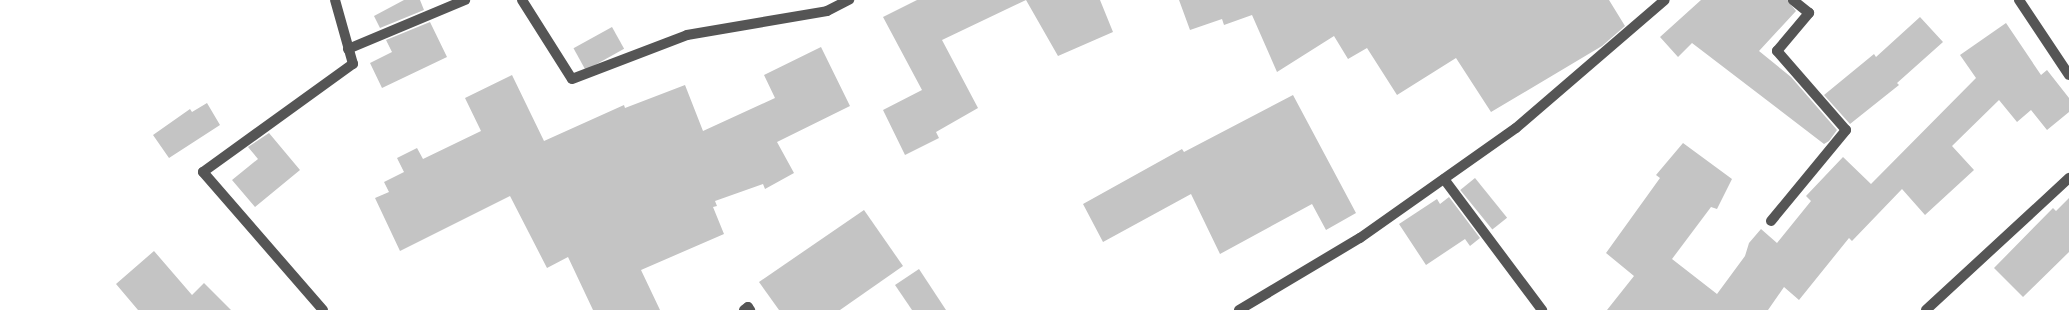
<!DOCTYPE html>
<style>
body{margin:0}
#map{position:relative;width:2069px;height:310px;overflow:hidden;background:#fff;font-family:"Roboto Condensed",sans-serif}
div>[style]{position:absolute}
.building>*{inset:0;background:#c4c4c4;transform-origin:0 0}
.minor>*{height:10px;margin:-5px;padding:0 5px;transform-origin:5px;border-radius:5px;background:#555}
span{translate:-50% -50%;white-space:nowrap;text-align:center;line-height:1.15;-webkit-text-stroke:3.5px #fff;paint-order:stroke}
</style>
<div id="map">
<div class="building">
<i style="clip-path:polygon(404px 0,420px 0,424px 10px,380px 28px,374px 16px)"></i>
<i style="clip-path:polygon(917px 0,1100px 0,1113px 32px,1058px 56px,1026px 0,942px 40px,978px 108px,936px 132px,939px 138px,905px 155px,883px 110px,922px 90px,883px 17px)"></i>
<i style="clip-path:polygon(1179px 0,1609px 0,1625px 26px,1602px 46px,1491px 112px,1456px 58px,1397px 95px,1367px 48px,1348px 59px,1334px 36px,1277px 72px,1252px 15px,1224px 25px,1222px 19px,1190px 30px)"></i>
<i style="clip-path:polygon(1701px 0,1787px 0,1796px 11px,1759px 51px,1791px 77px,1837px 130px,1829px 141px,1824px 144px,1692px 43px,1678px 57px,1660px 37px)"></i>
<i style="clip-path:polygon(1920px 17px,1943px 42px,1897px 83px,1899px 85px,1850px 124px,1824px 95px,1874px 54px,1876px 57px)"></i>
<i style="clip-path:polygon(430px 22px,447px 57px,382px 88px,370px 63px,392px 52px,386px 40px)"></i>
<i style="clip-path:polygon(2006px 23px,2041px 75px,2047px 70px,2069px 98px,2069px 112px,2047px 130px,2031px 110px,2017px 122px,1999px 100px,1952px 146px,1974px 170px,1925px 215px,1902px 189px,1852px 241px,1849px 238px,1799px 300px,1784px 287px,1768px 310px,1607px 310px,1634px 276px,1606px 253px,1660px 178px,1656px 175px,1683px 143px,1732px 179px,1717px 209px,1711px 207px,1672px 259px,1717px 294px,1745px 256px,1749px 243px,1761px 229px,1777px 243px,1811px 201px,1806px 196px,1843px 157px,1871px 184px,1976px 78px,1960px 55px)"></i>
<i style="left:612px;top:27px;width:25px;height:44px;rotate:61deg"></i>
<i style="clip-path:polygon(821px 47px,850px 106px,777px 142px,794px 173px,765px 189px,763px 184px,715px 201px,717px 206px,713px 207px,724px 234px,641px 270px,660px 310px,593px 310px,568px 257px,547px 268px,510px 196px,400px 251px,375px 198px,389px 192px,384px 182px,404px 172px,397px 158px,417px 148px,423px 159px,481px 131px,465px 98px,512px 75px,544px 141px,624px 105px,625px 108px,685px 85px,703px 131px,775px 98px,764px 75px)"></i>
<i style="clip-path:polygon(1293px 95px,1356px 213px,1326px 230px,1312px 204px,1220px 254px,1191px 194px,1103px 242px,1083px 204px,1182px 149px,1184px 152px)"></i>
<i style="clip-path:polygon(207px 103px,220px 125px,169px 158px,153px 135px,190px 109px,192px 112px)"></i>
<i style="clip-path:polygon(269px 133px,300px 170px,255px 207px,232px 180px,258px 159px,248px 147px)"></i>
<i style="left:1475px;top:178px;width:51px;height:19px;rotate:51deg"></i>
<i style="clip-path:polygon(1449px 197px,1480px 238px,1470px 246px,1465px 239px,1426px 265px,1399px 224px,1437px 199px,1440px 204px)"></i>
<i style="clip-path:polygon(2069px 198px,2069px 252px,2023px 297px,1994px 268px,2053px 208px,2056px 211px)"></i>
<i style="clip-path:polygon(864px 210px,903px 266px,840px 310px,779px 310px,759px 282px)"></i>
<i style="clip-path:polygon(154px 251px,192px 295px,204px 283px,231px 310px,138px 310px,116px 284px)"></i>
<i style="clip-path:polygon(919px 269px,946px 310px,912px 310px,895px 285px)"></i>
</div>
<div class="minor">
<i style="left:522px;top:0;width:93px;rotate:57.7deg"></i>
<i style="left:572px;top:79px;width:123px;rotate:-20.9deg"></i>
<i style="left:687px;top:35px;width:142px;rotate:-9.7deg"></i>
<i style="left:827px;top:11px;width:25px;rotate:-27deg"></i>
<i style="left:2019px;top:0;width:90px;rotate:56.3deg"></i>
<i style="left:348px;top:49px;width:127px;rotate:-22.7deg"></i>
<i style="left:1444px;top:179px;width:164px;rotate:53.2deg"></i>
<i style="left:1771px;top:221px;width:118px;rotate:-50.5deg"></i>
<i style="left:1846px;top:130px;width:105px;rotate:-131.1deg"></i>
<i style="left:1777px;top:51px;width:50px;rotate:-49.9deg"></i>
<i style="left:1809px;top:13px;width:21px;rotate:-141deg"></i>
<i style="left:323px;top:310px;width:183px;rotate:-131deg"></i>
<i style="left:203px;top:172px;width:185px;rotate:-35.8deg"></i>
<i style="left:353px;top:64px;width:66px;rotate:-105.7deg"></i>
<i style="left:744px;top:310px;width:5px;rotate:-37deg"></i>
<i style="left:748px;top:307px;width:4px;rotate:56deg"></i>
<i style="left:1239px;top:310px;width:141px;rotate:-30.8deg"></i>
<i style="left:1360px;top:238px;width:191px;rotate:-35.2deg"></i>
<i style="left:1516px;top:128px;width:196px;rotate:-40.7deg"></i>
<i style="left:1926px;top:310px;width:195px;rotate:-42.7deg"></i>
</div>
</div>
